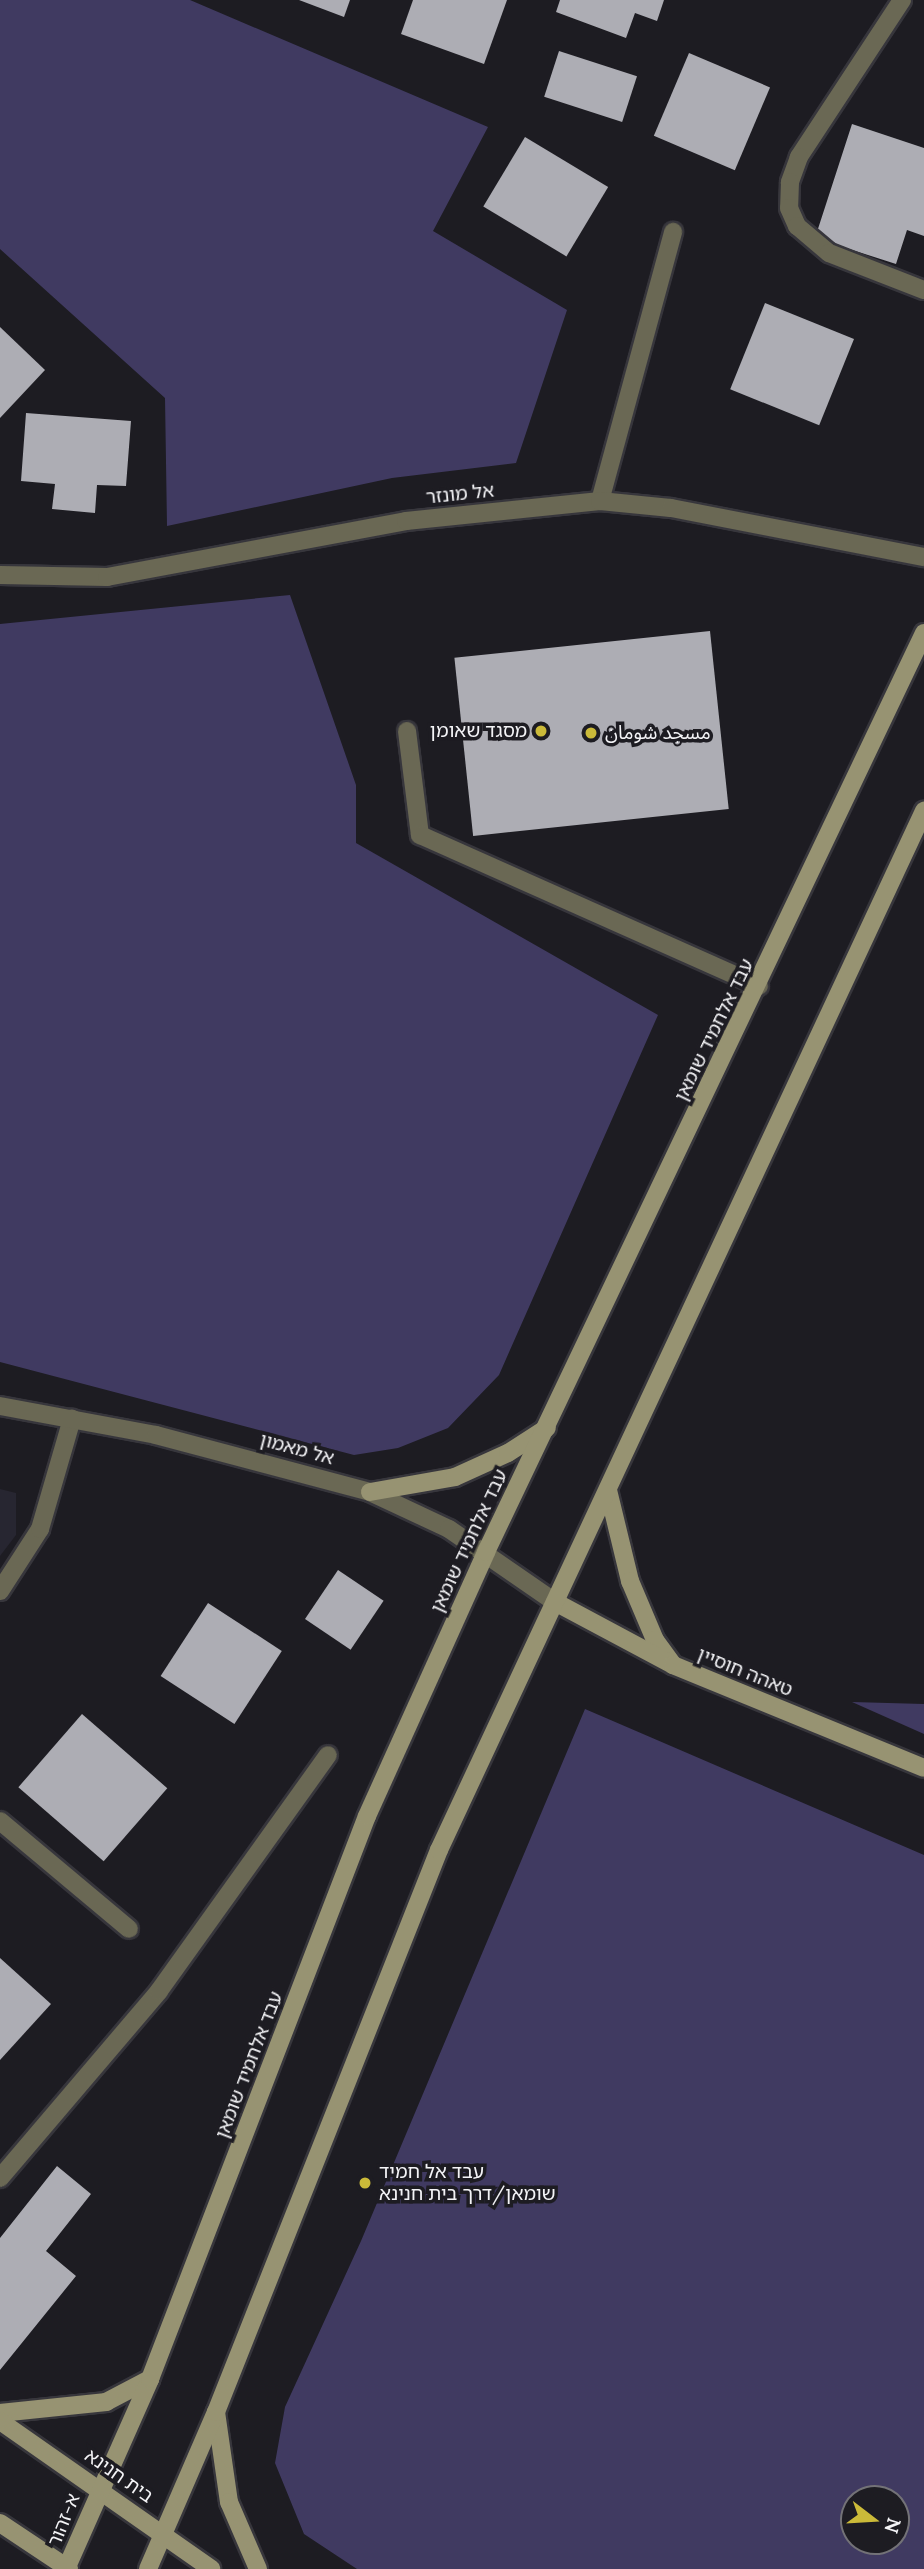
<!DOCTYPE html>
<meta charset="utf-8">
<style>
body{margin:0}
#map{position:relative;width:924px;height:2569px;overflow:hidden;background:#1d1c22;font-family:Lora,"Noto Sans Arabic","Noto Sans Hebrew",serif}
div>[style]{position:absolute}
.built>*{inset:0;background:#272631}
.green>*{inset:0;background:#403a61}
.building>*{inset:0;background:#adadb4;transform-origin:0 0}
.roads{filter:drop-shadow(2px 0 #37363c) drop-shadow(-2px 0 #37363c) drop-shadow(0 2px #37363c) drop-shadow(0 -2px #37363c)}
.lane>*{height:18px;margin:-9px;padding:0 9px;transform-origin:9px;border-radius:9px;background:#6a6854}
.street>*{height:18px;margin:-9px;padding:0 9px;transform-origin:9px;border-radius:9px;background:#6a6854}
.secondary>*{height:18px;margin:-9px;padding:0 9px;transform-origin:9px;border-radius:9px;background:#979372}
.dots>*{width:19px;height:19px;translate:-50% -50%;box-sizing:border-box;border:4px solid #1d1c22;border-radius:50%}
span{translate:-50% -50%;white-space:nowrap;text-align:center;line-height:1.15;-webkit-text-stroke:7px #1d1c22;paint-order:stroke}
.street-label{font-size:19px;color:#f4f4f7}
.poi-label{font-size:19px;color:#f4f4f7}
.right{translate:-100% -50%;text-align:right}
.left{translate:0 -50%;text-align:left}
.north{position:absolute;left:840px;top:2485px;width:70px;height:70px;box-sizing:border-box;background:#1d1c22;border:2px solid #737277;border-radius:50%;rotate:107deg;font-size:19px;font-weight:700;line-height:28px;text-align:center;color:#f4f4f7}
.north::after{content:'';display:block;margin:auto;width:24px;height:32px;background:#cbba39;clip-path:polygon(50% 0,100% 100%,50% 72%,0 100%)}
</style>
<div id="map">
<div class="built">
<i style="clip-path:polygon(0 1489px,16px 1493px,16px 1535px,0 1556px)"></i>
</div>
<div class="green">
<i style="clip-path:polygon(0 0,190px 0,488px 127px,433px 231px,567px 310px,516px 463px,392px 478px,167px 526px,165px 398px,0 249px)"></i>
<i style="clip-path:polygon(290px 595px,356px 785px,356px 843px,658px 1015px,499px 1375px,448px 1428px,398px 1448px,354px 1455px,0 1362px,0 624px)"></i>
<i style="clip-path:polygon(852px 1702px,924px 1704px,924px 1734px)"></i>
<i style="clip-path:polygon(evenodd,585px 1709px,924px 1855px,924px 2569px,357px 2569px,304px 2534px,275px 2463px,285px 2407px,361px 2241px,585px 1709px,854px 2499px,896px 2499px,896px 2541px,854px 2541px,854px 2499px)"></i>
</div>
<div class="building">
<i style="clip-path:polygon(299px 0,350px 0,344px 17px)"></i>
<i style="clip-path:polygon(413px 0,507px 0,484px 64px,401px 34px)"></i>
<i style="clip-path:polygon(560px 0,664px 0,657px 21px,635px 13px,626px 38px,556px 12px)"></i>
<i style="left:559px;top:51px;width:82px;height:48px;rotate:18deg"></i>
<i style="left:689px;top:53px;width:88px;height:90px;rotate:23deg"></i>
<i style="clip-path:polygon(852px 124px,924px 148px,924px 236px,907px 230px,896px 264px,815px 238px)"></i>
<i style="left:525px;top:137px;width:97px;height:81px;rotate:31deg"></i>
<i style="left:765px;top:303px;width:96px;height:93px;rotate:22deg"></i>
<i style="clip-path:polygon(0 327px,45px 370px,0 418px)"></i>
<i style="clip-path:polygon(26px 413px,131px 421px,126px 486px,97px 485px,95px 513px,52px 509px,55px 484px,21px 481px)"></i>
<i style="left:710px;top:631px;width:179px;height:257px;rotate:84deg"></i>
<i style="left:338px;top:1570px;width:55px;height:59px;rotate:34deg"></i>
<i style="left:208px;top:1603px;width:88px;height:87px;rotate:33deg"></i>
<i style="left:82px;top:1714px;width:113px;height:97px;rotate:41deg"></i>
<i style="clip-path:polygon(0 1958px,51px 2004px,0 2060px)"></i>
<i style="clip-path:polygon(57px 2166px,91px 2194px,46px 2251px,76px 2276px,0 2370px,0 2238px)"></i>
</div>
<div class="roads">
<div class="lane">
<i style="left:600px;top:501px;width:279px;rotate:-74.8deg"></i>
<i style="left:407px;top:731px;width:105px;rotate:82.9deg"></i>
<i style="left:420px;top:835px;width:371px;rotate:24deg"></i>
<i style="left:0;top:1591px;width:74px;rotate:-57.2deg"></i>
<i style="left:40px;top:1529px;width:115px;rotate:-73.8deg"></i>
<i style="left:0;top:1821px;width:168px;rotate:39.9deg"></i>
</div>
<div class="street">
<i style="left:902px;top:0;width:188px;rotate:123.3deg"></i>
<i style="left:799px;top:157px;width:27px;rotate:110deg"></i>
<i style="left:790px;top:182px;width:26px;rotate:92deg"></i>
<i style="left:789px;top:208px;width:20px;rotate:66deg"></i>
<i style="left:797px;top:226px;width:42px;rotate:40.2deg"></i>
<i style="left:829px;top:253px;width:102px;rotate:21.3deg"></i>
<i style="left:0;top:575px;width:107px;rotate:1.1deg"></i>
<i style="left:107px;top:577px;width:304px;rotate:-10.6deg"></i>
<i style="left:406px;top:521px;width:195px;rotate:-5.9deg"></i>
<i style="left:600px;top:501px;width:71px;rotate:5.6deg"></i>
<i style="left:671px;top:508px;width:258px;rotate:11deg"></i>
<i style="left:0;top:1406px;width:159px;rotate:10.5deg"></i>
<i style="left:156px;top:1435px;width:221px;rotate:14.9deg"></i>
<i style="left:370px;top:1492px;width:87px;rotate:25.1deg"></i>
<i style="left:449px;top:1529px;width:129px;rotate:34.6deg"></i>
<i style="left:0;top:2178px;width:245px;rotate:-49.6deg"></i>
<i style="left:159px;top:1991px;width:290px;rotate:-54.4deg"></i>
</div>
<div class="secondary">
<i style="left:608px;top:1490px;width:94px;rotate:76.4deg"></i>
<i style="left:630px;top:1581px;width:64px;rotate:67deg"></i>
<i style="left:655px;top:1640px;width:31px;rotate:54deg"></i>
<i style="left:370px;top:1492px;width:86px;rotate:-10deg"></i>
<i style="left:455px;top:1477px;width:58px;rotate:-24.4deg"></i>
<i style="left:508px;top:1453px;width:46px;rotate:-32.7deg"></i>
<i style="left:555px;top:1602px;width:134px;rotate:28.1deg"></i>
<i style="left:673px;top:1665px;width:271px;rotate:22.3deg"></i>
<i style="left:216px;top:2412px;width:91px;rotate:81.8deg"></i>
<i style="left:229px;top:2502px;width:73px;rotate:66.6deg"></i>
<i style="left:0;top:2413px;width:107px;rotate:-5.9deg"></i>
<i style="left:106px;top:2402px;width:50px;rotate:-27.6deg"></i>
<i style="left:0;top:2421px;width:258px;rotate:35deg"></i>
<i style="left:0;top:2523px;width:83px;rotate:33.7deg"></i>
<i style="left:66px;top:2569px;width:208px;rotate:-66.1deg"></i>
<i style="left:150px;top:2379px;width:603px;rotate:-68.92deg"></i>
<i style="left:367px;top:1816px;width:290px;rotate:-65.7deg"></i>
<i style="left:486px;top:1552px;width:1018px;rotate:-64.52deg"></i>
<i style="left:148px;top:2569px;width:171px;rotate:-66.6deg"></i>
<i style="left:216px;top:2412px;width:605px;rotate:-68.36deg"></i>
<i style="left:439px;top:1850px;width:1147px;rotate:-64.98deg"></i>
</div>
</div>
<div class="dots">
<i style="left:541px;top:731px;background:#cbba39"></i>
<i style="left:591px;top:733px;background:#cbba39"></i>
<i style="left:365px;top:2183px;background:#cbba39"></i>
</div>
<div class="street-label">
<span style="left:460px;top:494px;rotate:-6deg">אל מונזר</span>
<span style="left:714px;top:1030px;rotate:-64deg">עבד אלחמיד שומאן</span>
<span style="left:297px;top:1449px;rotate:15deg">אל מאמון</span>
<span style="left:469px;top:1541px;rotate:-65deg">עבד אלחמיד שומאן</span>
<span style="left:745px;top:1672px;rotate:22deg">טאהה חוסיין</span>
<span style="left:249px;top:2065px;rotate:-69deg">עבד אלחמיד שומאן</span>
<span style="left:119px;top:2476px;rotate:35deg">בית חנינא</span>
<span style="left:64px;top:2520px;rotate:-68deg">א-זהור</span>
</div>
<div class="poi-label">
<span class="right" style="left:527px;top:731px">מסגד שאומן</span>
<span class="left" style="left:605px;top:733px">مسجد شومان</span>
<span class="left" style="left:379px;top:2183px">עבד אל חמיד<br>שומאן/דרך בית חנינא</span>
</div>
<div class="north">N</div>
</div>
